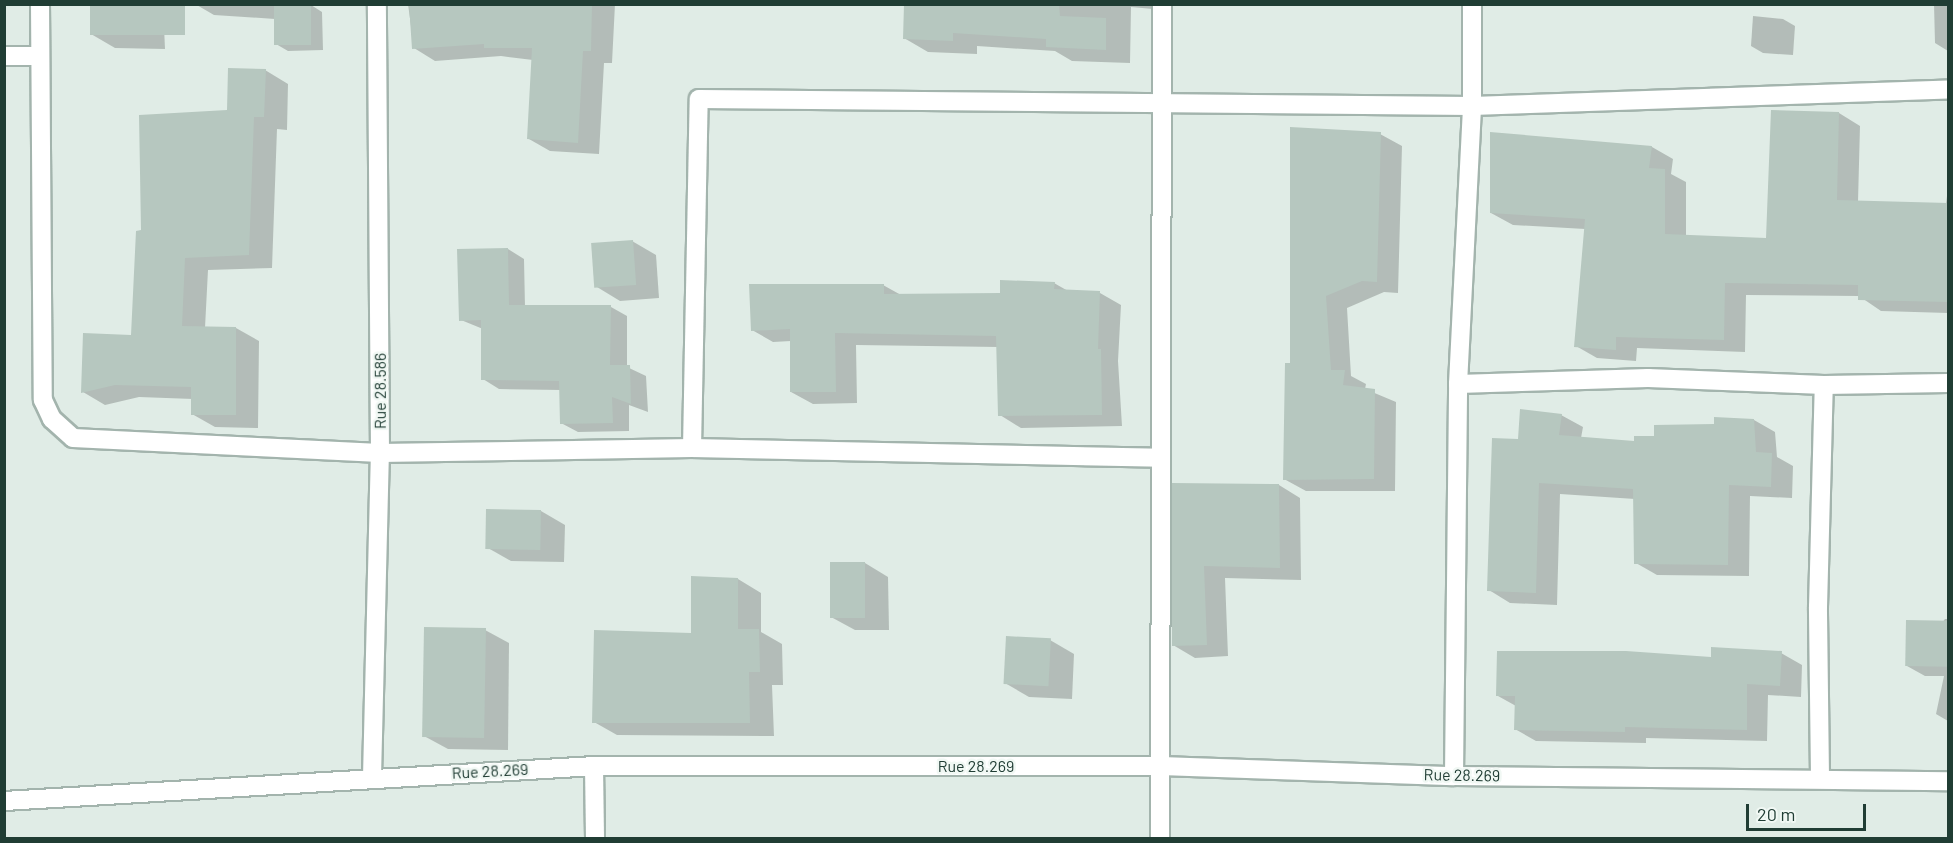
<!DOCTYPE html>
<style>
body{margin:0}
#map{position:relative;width:1953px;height:843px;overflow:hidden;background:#e0ece6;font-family:Barlow,sans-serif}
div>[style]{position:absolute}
.shadow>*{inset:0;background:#0003}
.building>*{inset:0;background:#b6c7bf;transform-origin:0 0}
.roads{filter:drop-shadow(2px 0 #a3b4ad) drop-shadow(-2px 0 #a3b4ad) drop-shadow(0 2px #a3b4ad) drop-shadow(0 -2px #a3b4ad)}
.minor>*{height:18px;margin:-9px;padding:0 9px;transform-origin:9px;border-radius:9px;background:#fff}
span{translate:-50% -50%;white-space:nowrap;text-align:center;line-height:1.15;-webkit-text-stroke:5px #f1f8f4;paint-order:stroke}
.street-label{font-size:16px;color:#203d34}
.frame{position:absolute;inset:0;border:6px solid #203d34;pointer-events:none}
.scale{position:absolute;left:1746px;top:804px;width:120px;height:27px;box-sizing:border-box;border:3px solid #203d34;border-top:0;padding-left:8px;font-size:18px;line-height:21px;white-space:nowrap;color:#203d34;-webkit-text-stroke:4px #f1f8f4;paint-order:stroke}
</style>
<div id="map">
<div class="shadow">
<i style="clip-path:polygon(163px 4px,165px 49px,115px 48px,91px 34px)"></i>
<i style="clip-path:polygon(195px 4px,311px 5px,322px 12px,323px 50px,288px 51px,276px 44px,275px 19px,214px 15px)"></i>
<i style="clip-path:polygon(408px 4px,615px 4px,612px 63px,604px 63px,599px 154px,550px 151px,529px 139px,533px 60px,501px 56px,435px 61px,414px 48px)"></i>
<i style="clip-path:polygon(905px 4px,1153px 4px,1153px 9px,1131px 7px,1130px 63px,1072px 61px,1055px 51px,977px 46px,977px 54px,928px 52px,904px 38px)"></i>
<i style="clip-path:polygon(1934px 4px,1948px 4px,1948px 51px,1935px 43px)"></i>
<i style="clip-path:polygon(1753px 16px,1783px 19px,1795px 26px,1793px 55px,1763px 53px,1751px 46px)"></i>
<i style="clip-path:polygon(265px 70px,288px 84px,287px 130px,277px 129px,272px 268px,208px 270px,205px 328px,236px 328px,259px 341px,258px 428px,215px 427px,192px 414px,193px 399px,139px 397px,105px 405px,83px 392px,133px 336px,143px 232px,228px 112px)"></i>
<i style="clip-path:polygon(1839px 113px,1860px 126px,1858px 202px,1946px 204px,1948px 188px,1948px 318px,1948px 313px,1881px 311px,1859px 296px,1746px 295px,1745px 352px,1637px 348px,1636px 361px,1597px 358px,1576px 346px,1585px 229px,1513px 225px,1491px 213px,1492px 133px,1652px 147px,1673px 159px,1671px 174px,1686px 182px,1686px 237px,1767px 240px)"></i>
<i style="clip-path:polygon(1380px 134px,1402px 146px,1398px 293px,1384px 292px,1347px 308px,1351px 376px,1366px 384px,1365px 389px,1396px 402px,1395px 491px,1306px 491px,1284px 479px,1291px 365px)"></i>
<i style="clip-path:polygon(632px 241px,656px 255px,659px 298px,620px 301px,597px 287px)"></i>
<i style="clip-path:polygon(508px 249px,524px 259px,525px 307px,611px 307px,627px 316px,627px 367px,646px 376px,648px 412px,629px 405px,629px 431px,578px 432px,561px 423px,561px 390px,499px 389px,483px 379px,483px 329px,461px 320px)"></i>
<i style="clip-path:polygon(1054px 283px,1068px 291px,1100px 293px,1121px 305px,1118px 361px,1122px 426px,1021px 428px,1000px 415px,998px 347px,856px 345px,857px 403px,813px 404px,791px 392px,791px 341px,773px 342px,752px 330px,883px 285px,901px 295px,1001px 294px)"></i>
<i style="clip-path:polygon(1561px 415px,1583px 427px,1581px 438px,1635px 442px,1754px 420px,1775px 432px,1777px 457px,1793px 466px,1792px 498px,1750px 496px,1749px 576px,1657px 575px,1636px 563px,1635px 499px,1560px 494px,1557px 605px,1510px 603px,1489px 590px,1519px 441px)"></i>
<i style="clip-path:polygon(1174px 485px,1279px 485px,1300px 498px,1301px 580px,1225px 578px,1228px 656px,1195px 658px,1173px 645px)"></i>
<i style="clip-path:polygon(488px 510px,541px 511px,565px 525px,564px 562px,511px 561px,488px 548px)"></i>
<i style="clip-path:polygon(865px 563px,888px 577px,889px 630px,855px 630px,831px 617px)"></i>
<i style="clip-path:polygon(738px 579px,761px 593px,761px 632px,782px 644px,783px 685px,772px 685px,774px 736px,617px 735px,594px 722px,692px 634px)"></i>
<i style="clip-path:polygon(1945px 619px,1948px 619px,1948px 721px,1936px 714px,1944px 676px,1925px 676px,1907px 666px)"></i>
<i style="clip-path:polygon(485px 630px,509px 643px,508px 750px,448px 749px,424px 736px)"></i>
<i style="clip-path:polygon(1050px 640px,1074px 654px,1072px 699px,1029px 697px,1005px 683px)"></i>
<i style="clip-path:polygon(1781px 653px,1802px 665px,1801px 697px,1768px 695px,1767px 741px,1646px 738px,1646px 743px,1536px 741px,1515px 729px,1516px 706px,1498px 696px,1712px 659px)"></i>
</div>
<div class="building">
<i style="left:90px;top:4px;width:95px;height:31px"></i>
<i style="left:274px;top:4px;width:37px;height:41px"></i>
<i style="clip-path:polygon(409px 4px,592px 4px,591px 51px,583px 51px,578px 143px,527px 139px,532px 48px,484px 48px,484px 44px,412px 49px)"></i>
<i style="clip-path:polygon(904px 4px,1059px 4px,1060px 16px,1106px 18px,1106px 50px,1046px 47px,1046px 39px,953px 33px,953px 41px,903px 39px)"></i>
<i style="clip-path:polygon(228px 68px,266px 69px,264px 117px,254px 117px,249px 255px,185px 258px,182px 326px,236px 327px,236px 415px,191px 415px,191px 387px,115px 385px,81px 393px,83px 333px,131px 335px,136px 231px,141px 230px,139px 115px,227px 110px)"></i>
<i style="clip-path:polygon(1771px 110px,1839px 112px,1837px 200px,1948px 203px,1948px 302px,1858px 300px,1858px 285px,1725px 283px,1724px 340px,1616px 337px,1616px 350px,1574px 347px,1585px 219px,1490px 213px,1490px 132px,1652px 146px,1649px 168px,1665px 169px,1665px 234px,1766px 238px)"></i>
<i style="clip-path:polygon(1290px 127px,1381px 132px,1377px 282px,1362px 281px,1326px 296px,1331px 370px,1345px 370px,1343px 385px,1375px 389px,1374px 479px,1283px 480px,1285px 363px,1290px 363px)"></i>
<i style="left:633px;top:240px;width:45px;height:42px;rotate:86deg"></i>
<i style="clip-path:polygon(508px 248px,509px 305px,611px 305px,610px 365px,630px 365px,631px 404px,612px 397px,613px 423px,560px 424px,559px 381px,481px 380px,481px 320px,459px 321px,457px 249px)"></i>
<i style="clip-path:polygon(1000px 280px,1055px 282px,1054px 289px,1100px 291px,1098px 349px,1101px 349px,1102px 415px,998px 416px,996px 336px,835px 333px,836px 392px,790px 392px,790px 329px,751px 331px,749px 284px,884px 284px,884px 294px,1000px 293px)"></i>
<i style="clip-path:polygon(1520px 409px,1562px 414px,1559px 435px,1634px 441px,1634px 436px,1654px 436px,1654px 425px,1714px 424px,1714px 417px,1754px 419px,1756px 452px,1772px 453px,1771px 487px,1729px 485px,1728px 565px,1634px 564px,1633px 489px,1539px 483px,1536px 593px,1487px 591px,1492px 438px,1518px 439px)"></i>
<i style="clip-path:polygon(1172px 483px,1279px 484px,1280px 568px,1204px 566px,1207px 645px,1172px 646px)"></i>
<i style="left:486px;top:509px;width:55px;height:40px;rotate:1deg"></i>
<i style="left:830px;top:562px;width:35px;height:56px"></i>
<i style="clip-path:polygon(691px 576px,738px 578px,738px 629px,759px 629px,760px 672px,749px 672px,750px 723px,592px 723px,594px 630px,691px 633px)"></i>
<i style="left:1906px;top:620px;width:42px;height:46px;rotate:1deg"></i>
<i style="left:424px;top:627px;width:62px;height:110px;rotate:1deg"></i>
<i style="left:1006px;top:636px;width:45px;height:48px;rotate:3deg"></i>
<i style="clip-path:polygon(1711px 647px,1782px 651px,1780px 686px,1747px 684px,1747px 730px,1625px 727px,1625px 732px,1514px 730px,1515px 696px,1496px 696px,1497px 651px,1626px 651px,1711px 657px)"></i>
</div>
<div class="roads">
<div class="minor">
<i style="left:40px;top:4px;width:396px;rotate:89.6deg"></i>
<i style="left:43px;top:400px;width:21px;rotate:65deg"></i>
<i style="left:52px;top:419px;width:28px;rotate:42deg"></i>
<i style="left:73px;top:438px;width:307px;rotate:2.8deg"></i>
<i style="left:380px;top:453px;width:312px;rotate:-0.9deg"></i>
<i style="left:692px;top:448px;width:469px;rotate:1.2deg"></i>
<i style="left:4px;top:56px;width:36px"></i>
<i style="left:1458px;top:384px;width:190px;rotate:-1.8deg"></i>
<i style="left:1648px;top:378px;width:176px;rotate:2.3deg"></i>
<i style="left:1824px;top:385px;width:124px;rotate:-0.9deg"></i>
<i style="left:692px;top:448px;width:349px;rotate:-88.9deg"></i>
<i style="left:699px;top:99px;width:773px;rotate:0.52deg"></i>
<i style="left:1472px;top:106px;width:476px;rotate:-2deg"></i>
<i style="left:594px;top:766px;width:72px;rotate:89.2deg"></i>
<i style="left:1454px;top:776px;width:392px;rotate:-89.4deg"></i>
<i style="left:1458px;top:384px;width:278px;rotate:-87.1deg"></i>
<i style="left:1472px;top:106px;width:102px;rotate:-90deg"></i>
<i style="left:372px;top:777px;width:324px;rotate:-88.6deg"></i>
<i style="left:380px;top:453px;width:449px;rotate:-90.4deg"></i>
<i style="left:1820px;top:777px;width:170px;rotate:-90.7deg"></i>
<i style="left:1818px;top:607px;width:222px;rotate:-88.5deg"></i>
<i style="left:4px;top:801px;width:591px;rotate:-3.39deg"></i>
<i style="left:594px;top:766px;width:567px"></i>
<i style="left:1161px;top:766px;width:293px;rotate:2deg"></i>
<i style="left:1454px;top:776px;width:494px;rotate:0.6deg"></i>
<i style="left:1160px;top:838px;width:834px;rotate:-89.86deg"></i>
</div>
</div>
<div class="street-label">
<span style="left:380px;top:391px;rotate:-90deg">Rue 28.586</span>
<span style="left:976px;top:766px">Rue 28.269</span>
<span style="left:490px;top:771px;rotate:-3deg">Rue 28.269</span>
<span style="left:1462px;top:775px;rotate:1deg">Rue 28.269</span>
</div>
<div class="frame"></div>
<div class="scale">20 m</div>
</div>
